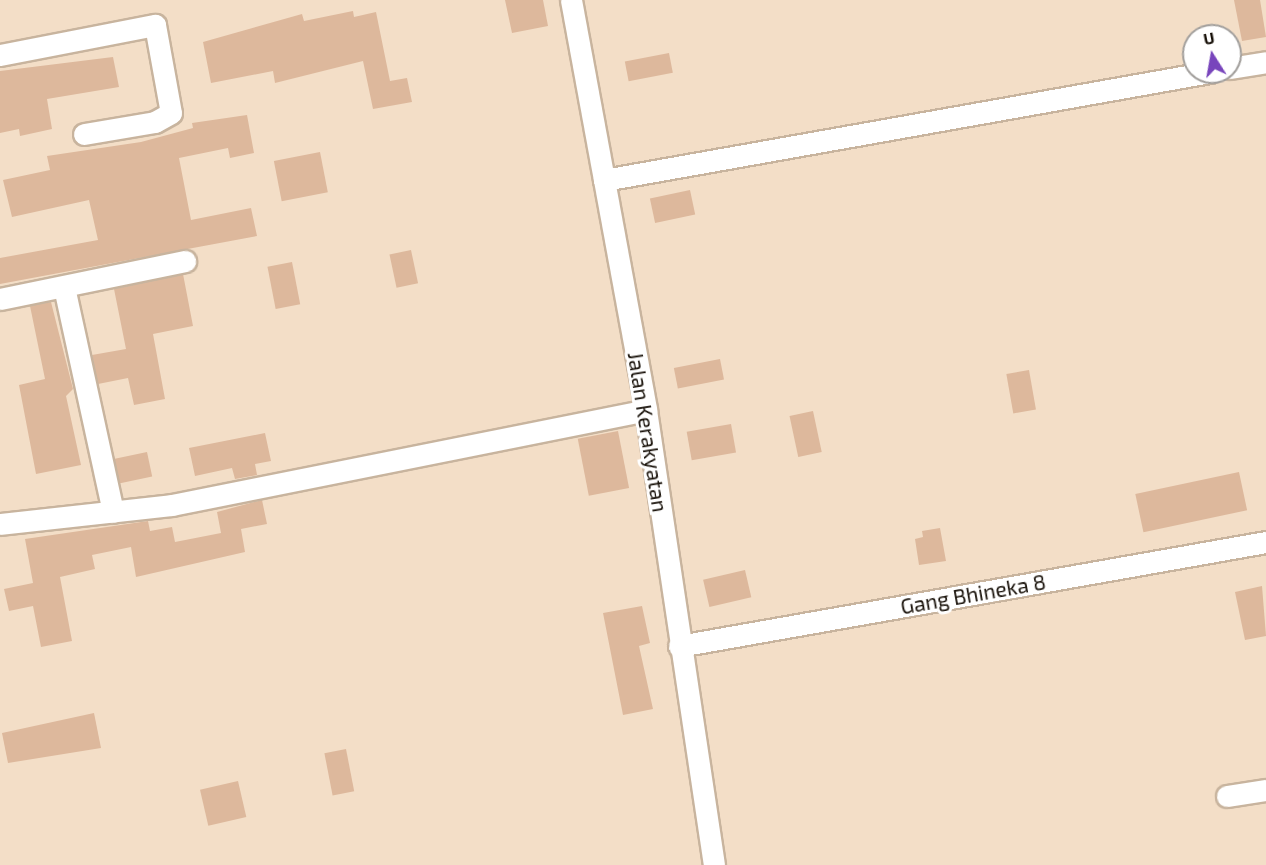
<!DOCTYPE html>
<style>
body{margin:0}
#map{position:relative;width:1266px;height:865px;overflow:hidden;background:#f3dec7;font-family:"Exo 2",sans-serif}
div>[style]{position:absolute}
.building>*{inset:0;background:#ddb89c;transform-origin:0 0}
.roads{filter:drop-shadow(2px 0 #c8b49e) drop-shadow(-2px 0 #c8b49e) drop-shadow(0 2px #c8b49e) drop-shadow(0 -2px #c8b49e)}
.street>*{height:21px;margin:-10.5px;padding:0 10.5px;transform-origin:10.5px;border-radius:10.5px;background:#fff}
span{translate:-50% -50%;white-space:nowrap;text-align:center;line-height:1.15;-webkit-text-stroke:6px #fff;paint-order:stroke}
.street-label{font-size:21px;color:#171008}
.north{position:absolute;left:1182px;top:24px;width:60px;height:60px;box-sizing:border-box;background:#fff;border:2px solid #a29f9c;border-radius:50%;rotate:349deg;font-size:16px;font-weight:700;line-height:24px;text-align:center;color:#171008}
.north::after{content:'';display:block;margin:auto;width:21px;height:27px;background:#7845bc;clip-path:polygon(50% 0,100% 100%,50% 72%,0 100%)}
</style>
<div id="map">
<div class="building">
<i style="clip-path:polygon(505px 0,543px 0,548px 26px,512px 33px)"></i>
<i style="clip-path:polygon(1234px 0,1260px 0,1266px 37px,1242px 41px)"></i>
<i style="clip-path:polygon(353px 11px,354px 17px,376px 12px,390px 81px,407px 78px,412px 102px,373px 109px,363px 61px,275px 83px,273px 71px,211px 83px,203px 42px,302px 14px,304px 21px)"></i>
<i style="left:669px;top:53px;width:20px;height:45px;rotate:79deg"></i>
<i style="clip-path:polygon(113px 57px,119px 87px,47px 99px,52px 129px,20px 136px,19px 129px,0 133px,0 71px)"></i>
<i style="clip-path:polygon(247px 115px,254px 153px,230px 158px,228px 148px,179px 158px,191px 220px,251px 208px,257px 236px,0 284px,0 258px,98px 240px,89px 200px,12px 217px,3px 180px,50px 170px,47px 156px,141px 142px,193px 128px,192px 123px)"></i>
<i style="left:320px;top:152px;width:41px;height:47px;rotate:79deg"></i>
<i style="left:690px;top:190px;width:25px;height:41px;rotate:78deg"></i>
<i style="left:411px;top:250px;width:34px;height:22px;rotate:78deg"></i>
<i style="left:292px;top:262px;width:43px;height:25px;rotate:79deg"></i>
<i style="clip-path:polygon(183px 274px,193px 326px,153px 334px,165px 399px,134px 405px,128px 378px,98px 384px,92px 355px,126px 349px,114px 289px)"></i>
<i style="clip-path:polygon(51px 302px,73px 389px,66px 396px,81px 465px,36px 474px,19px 385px,45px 379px,30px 306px)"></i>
<i style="left:720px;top:359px;width:21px;height:47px;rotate:79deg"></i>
<i style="left:1029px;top:370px;width:40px;height:23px;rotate:80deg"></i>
<i style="left:813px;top:411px;width:42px;height:24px;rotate:78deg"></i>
<i style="left:731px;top:424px;width:29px;height:45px;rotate:80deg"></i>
<i style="left:618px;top:431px;width:58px;height:41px;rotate:79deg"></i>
<i style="clip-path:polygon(265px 433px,271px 461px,255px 464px,257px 475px,235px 479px,232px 468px,195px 476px,189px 448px)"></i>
<i style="left:147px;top:452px;width:25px;height:34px;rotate:78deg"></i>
<i style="left:1239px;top:472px;width:39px;height:106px;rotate:78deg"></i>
<i style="clip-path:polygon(262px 500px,267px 524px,241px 529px,245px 552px,136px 577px,131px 547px,92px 555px,95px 569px,60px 577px,72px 641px,41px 647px,33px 606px,9px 611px,4px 589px,33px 583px,25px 539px,148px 521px,150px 531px,172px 527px,175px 542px,221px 533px,217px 512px)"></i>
<i style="clip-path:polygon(940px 528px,946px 561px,919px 565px,915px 539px,923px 537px,922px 531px)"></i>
<i style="left:745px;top:570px;width:28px;height:43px;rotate:77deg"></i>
<i style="clip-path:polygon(1262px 586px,1266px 636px,1245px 640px,1235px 592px)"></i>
<i style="clip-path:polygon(642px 606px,650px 643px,639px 646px,653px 709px,623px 715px,603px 613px)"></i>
<i style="clip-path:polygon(94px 713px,101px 748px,8px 763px,2px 733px)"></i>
<i style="left:346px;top:749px;width:43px;height:22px;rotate:79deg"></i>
<i style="left:238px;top:781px;width:37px;height:39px;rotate:77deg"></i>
</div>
<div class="roads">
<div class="street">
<i style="left:571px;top:0;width:417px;rotate:79.6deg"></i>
<i style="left:646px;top:410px;width:460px;rotate:81.5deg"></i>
<i style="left:0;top:55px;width:158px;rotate:-11deg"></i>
<i style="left:155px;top:25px;width:89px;rotate:79.7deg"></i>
<i style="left:171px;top:113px;width:18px;rotate:151deg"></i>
<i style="left:155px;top:122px;width:72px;rotate:170.4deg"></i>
<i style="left:1230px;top:68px;width:36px;rotate:-9deg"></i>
<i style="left:604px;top:180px;width:616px;rotate:-10.11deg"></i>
<i style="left:64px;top:287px;width:230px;rotate:77.7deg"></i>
<i style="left:0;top:299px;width:189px;rotate:-11.6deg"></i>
<i style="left:0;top:524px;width:173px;rotate:-6.3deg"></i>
<i style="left:172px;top:505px;width:483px;rotate:-11.3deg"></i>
<i style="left:679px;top:646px;width:596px;rotate:-10.05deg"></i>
<i style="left:1227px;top:796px;width:39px;rotate:-9deg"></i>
</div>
</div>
<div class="street-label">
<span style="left:648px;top:432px;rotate:81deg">Jalan Kerakyatan</span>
<span style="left:973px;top:594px;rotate:-10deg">Gang Bhineka 8</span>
</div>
<div class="north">U</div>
</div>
